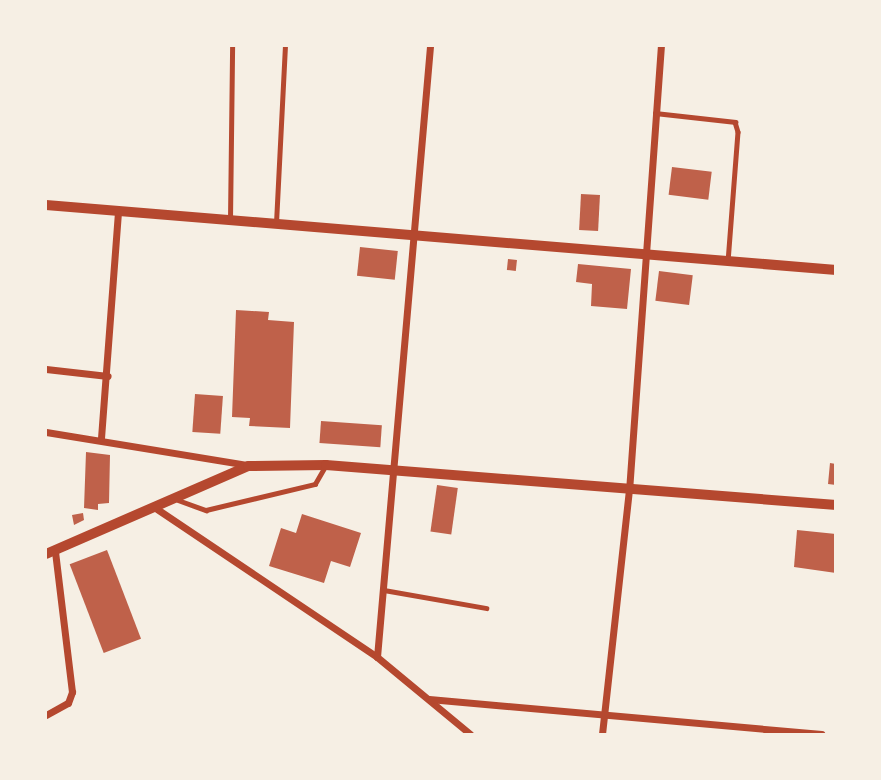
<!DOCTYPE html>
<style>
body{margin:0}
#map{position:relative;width:881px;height:780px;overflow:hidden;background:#f6efe4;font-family:Arial,sans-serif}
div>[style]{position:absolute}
.building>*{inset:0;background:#bf614a;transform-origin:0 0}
.service>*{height:4.5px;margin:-2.25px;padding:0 2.25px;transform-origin:2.25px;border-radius:2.25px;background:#b5482f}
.minor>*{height:7px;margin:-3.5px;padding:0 3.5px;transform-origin:3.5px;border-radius:3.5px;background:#b5482f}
.tertiary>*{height:10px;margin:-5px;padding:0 5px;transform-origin:5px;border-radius:5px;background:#b5482f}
span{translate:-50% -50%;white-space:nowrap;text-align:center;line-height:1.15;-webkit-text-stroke:7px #f6efe4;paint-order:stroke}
.frame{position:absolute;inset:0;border:47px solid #f6efe4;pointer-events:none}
</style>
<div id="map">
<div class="building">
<i style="left:672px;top:167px;width:40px;height:28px;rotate:7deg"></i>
<i style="left:581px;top:194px;width:19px;height:36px;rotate:3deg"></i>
<i style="left:360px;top:247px;width:38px;height:29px;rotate:6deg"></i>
<i style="left:508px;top:259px;width:9px;height:11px;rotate:6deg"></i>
<i style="clip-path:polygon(578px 264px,631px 269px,627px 309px,591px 306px,592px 284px,576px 282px)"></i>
<i style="left:659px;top:271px;width:34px;height:30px;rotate:7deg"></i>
<i style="clip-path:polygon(236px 310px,269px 312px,268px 320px,294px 322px,290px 428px,249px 426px,250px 418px,232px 417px)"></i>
<i style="left:195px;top:394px;width:28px;height:38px;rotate:4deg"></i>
<i style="left:321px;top:421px;width:61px;height:22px;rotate:4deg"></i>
<i style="clip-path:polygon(86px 452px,110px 455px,109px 503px,98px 504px,98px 510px,84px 508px)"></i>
<i style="clip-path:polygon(830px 463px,836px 464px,836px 485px,828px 484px)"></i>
<i style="left:437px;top:485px;width:21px;height:47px;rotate:8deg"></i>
<i style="clip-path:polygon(83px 513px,84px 520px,74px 525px,72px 515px)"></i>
<i style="clip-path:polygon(302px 514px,361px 533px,350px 567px,331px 561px,324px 583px,269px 566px,281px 528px,296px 533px)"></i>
<i style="clip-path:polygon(797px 530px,836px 534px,836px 573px,794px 567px)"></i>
<i style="left:107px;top:550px;width:95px;height:40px;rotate:69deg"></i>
</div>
<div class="service">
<i style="left:655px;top:113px;width:81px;rotate:6.4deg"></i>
<i style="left:735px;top:122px;width:10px;rotate:73deg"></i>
<i style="left:738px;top:132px;width:129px;rotate:94.4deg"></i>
<i style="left:230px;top:220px;width:174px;rotate:-89.3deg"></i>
<i style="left:276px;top:223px;width:177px;rotate:-87.1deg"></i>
<i style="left:178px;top:500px;width:30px;rotate:20deg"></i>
<i style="left:206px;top:510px;width:112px;rotate:-13.4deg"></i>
<i style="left:315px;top:484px;width:20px;rotate:-60deg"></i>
<i style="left:384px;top:590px;width:104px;rotate:10deg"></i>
</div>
<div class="minor">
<i style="left:46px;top:369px;width:62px;rotate:6.4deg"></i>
<i style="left:46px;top:432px;width:205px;rotate:9.3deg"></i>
<i style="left:101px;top:438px;width:225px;rotate:-85.7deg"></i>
<i style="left:157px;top:509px;width:265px;rotate:33.9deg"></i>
<i style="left:377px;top:657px;width:121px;rotate:39.6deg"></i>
<i style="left:377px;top:657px;width:613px;rotate:-85.04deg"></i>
<i style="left:429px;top:699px;width:394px;rotate:5.1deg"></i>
<i style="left:46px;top:715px;width:25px;rotate:-29deg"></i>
<i style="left:68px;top:703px;width:12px;rotate:-70deg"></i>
<i style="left:72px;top:692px;width:142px;rotate:-96.9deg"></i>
<i style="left:602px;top:734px;width:244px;rotate:-83.7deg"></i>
<i style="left:629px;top:491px;width:446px;rotate:-85.9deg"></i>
</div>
<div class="tertiary">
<i style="left:46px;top:205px;width:793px;rotate:4.7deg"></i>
<i style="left:46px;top:554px;width:220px;rotate:-23.5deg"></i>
<i style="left:248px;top:466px;width:78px;rotate:-0.7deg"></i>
<i style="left:326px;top:465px;width:512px;rotate:4.48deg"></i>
</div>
<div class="frame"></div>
</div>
